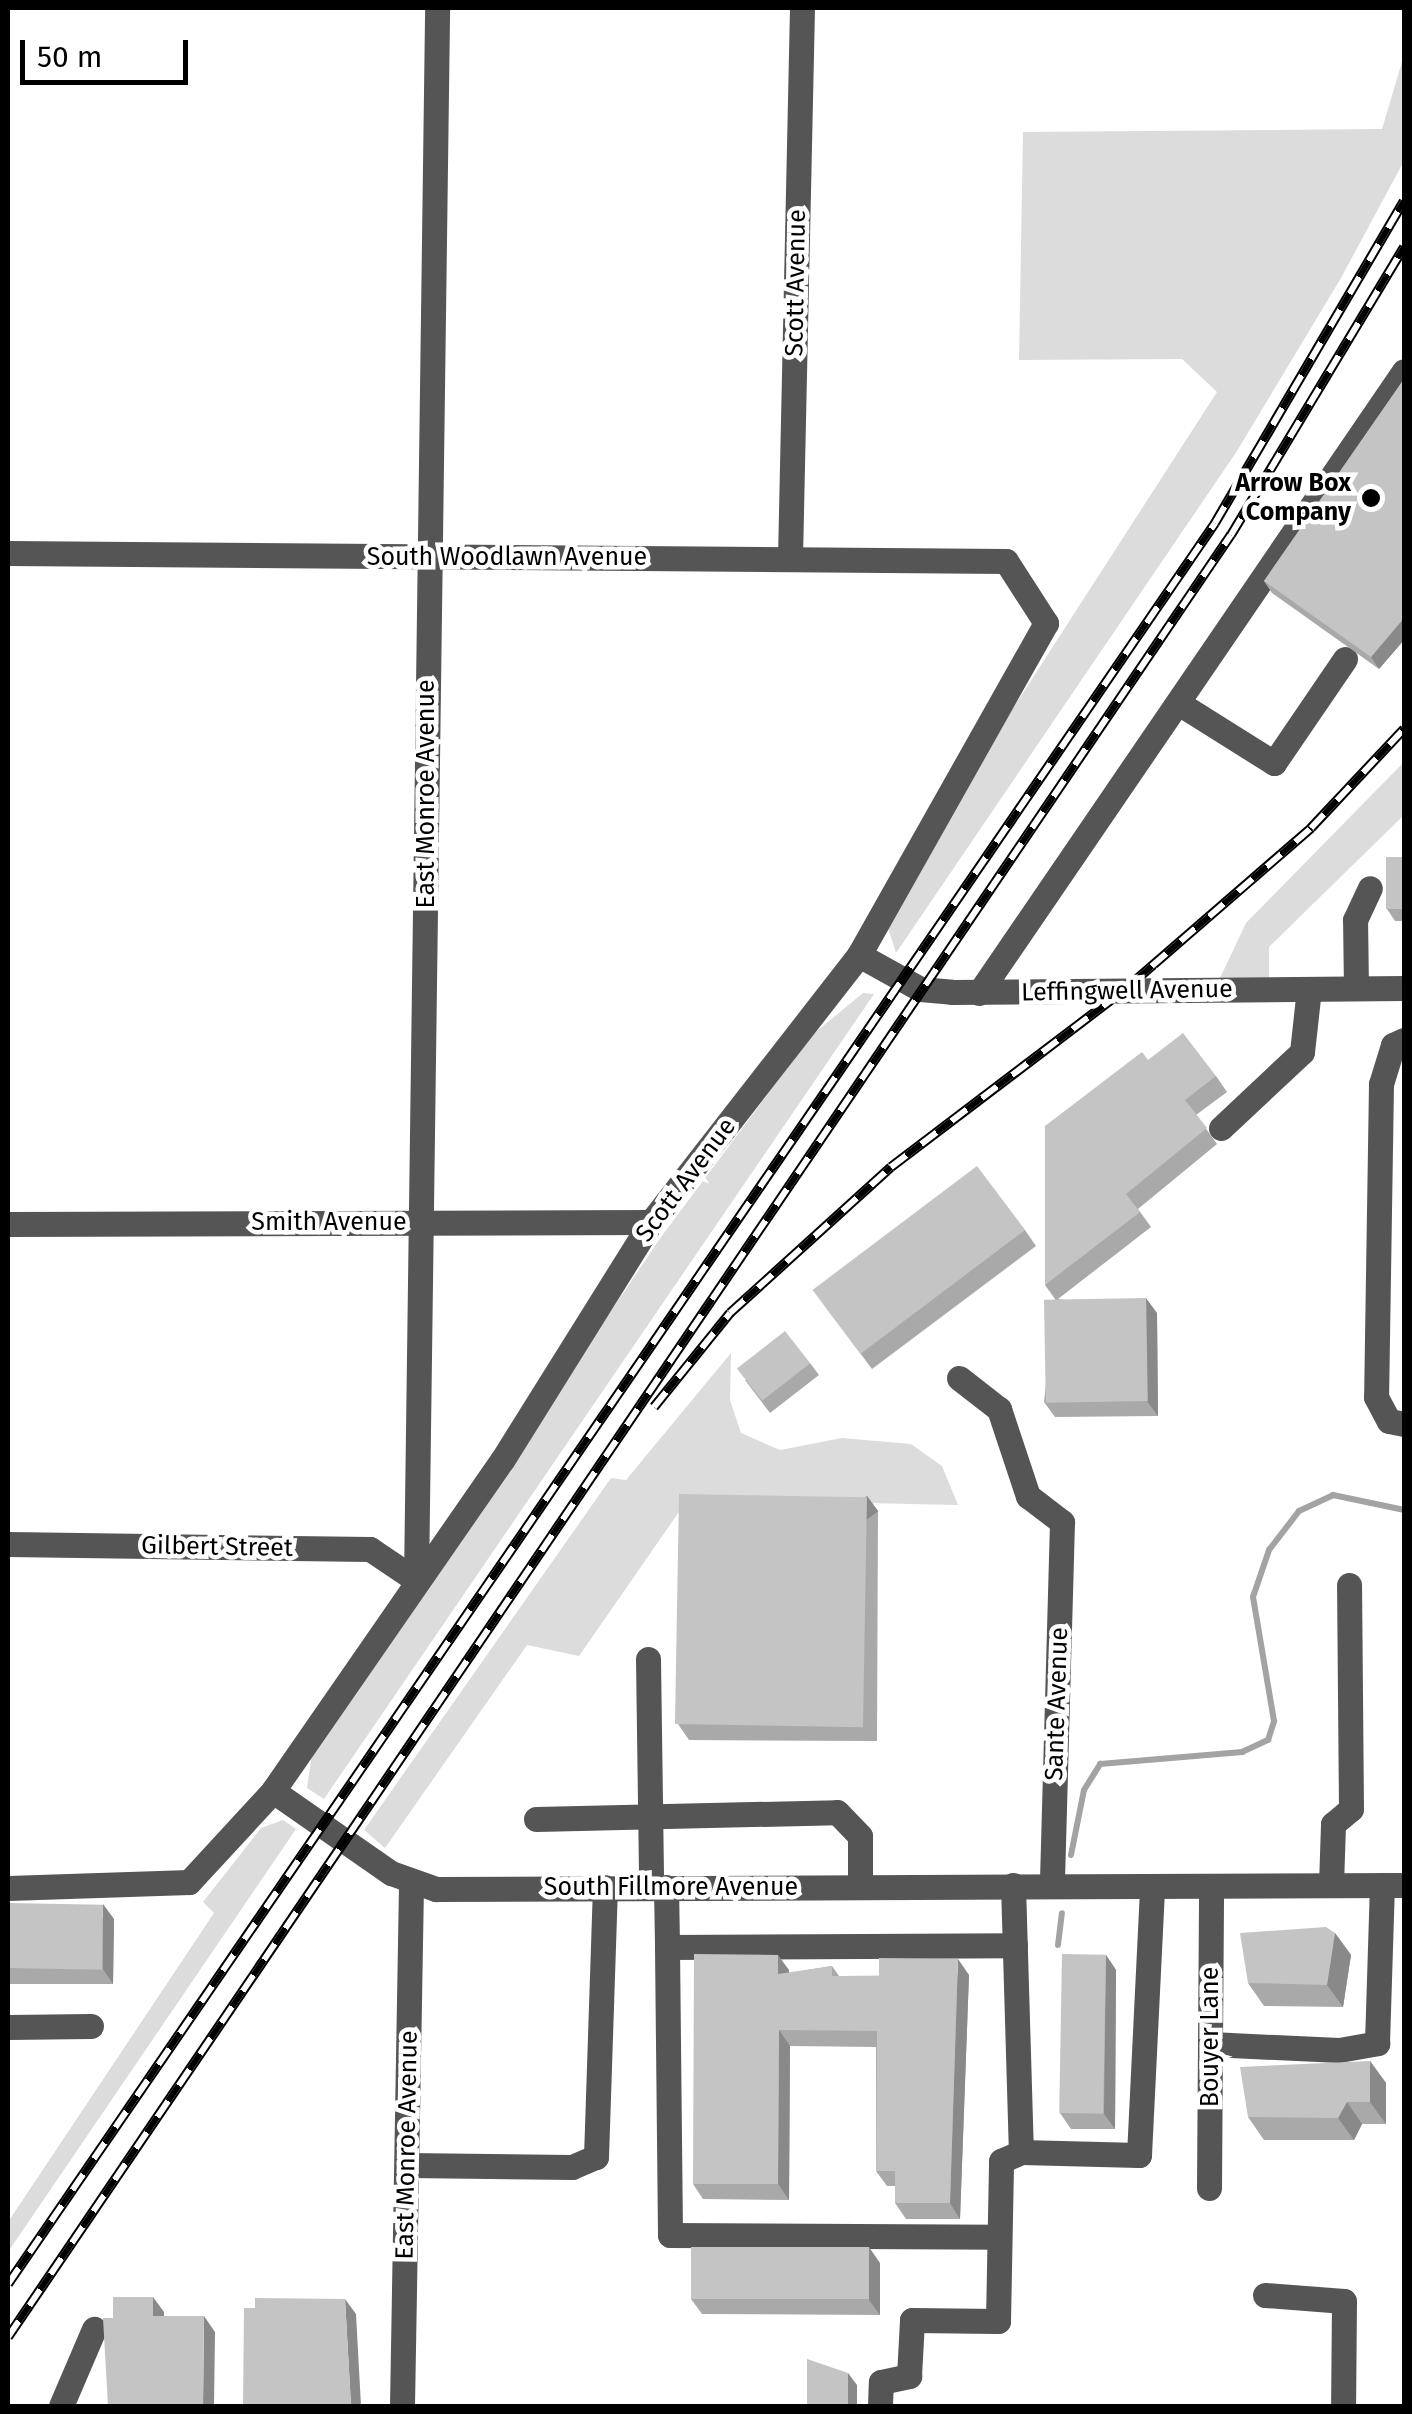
<!DOCTYPE html>
<style>
body{margin:0}
#map{position:relative;width:1412px;height:2414px;overflow:hidden;background:#fff;font-family:"Fira Sans",sans-serif}
div>[style]{position:absolute}
.green>*{inset:0;background:#dcdcdc}
.stream>*{height:6px;margin:-3px;padding:0 3px;transform-origin:3px;border-radius:3px;background:#a3a3a3}
.minor>*{height:25px;margin:-12.5px;padding:0 12.5px;transform-origin:12.5px;border-radius:12.5px;background:#555}
.rail>*{height:10px;margin-top:-5px;transform-origin:0;background:repeating-linear-gradient(90deg,#fff 0 19px,#000 0 38px);box-sizing:border-box;border-block:2px solid #000}
.wall>*{inset:0;background:#a9a9a9}
.shaded-wall>*{inset:0;background:#898989;transform-origin:0 0}
.building>*{inset:0;background:#c4c4c4;transform-origin:0 0}
.dots>*{width:28px;height:28px;translate:-50% -50%;box-sizing:border-box;border:5px solid #fff;border-radius:50%}
span{translate:-50% -50%;white-space:nowrap;text-align:center;line-height:1.15;-webkit-text-stroke:9px #fff;paint-order:stroke}
.street-label{font-size:25px;color:#000}
.poi-label{font-size:25px;color:#000;font-weight:700}
.right{translate:-100% -50%;text-align:right}
.frame{position:absolute;inset:0;border:10px solid #000;pointer-events:none}
.scale{position:absolute;left:20px;top:40px;width:168px;height:45px;box-sizing:border-box;border:5px solid #000;border-top:0;padding-left:12px;font-size:30px;line-height:35px;white-space:nowrap;color:#000;-webkit-text-stroke:8px #fff;paint-order:stroke}
</style>
<div id="map">
<div class="green">
<i style="clip-path:polygon(1404px 55px,1404px 161px,1341px 278px,1237px 451px,896px 953px,888px 928px,981px 758px,1217px 392px,1182px 359px,1019px 360px,1023px 132px,1382px 129px)"></i>
<i style="clip-path:polygon(1404px 762px,1404px 815px,1269px 947px,1269px 978px,1220px 978px,1246px 923px)"></i>
<i style="clip-path:polygon(863px 993px,874px 994px,324px 1799px,307px 1788px,312px 1754px,661px 1237px,812px 1035px)"></i>
<i style="clip-path:polygon(731px 1353px,730px 1400px,741px 1433px,780px 1450px,842px 1438px,911px 1444px,942px 1466px,958px 1505px,688px 1499px,579px 1656px,527px 1645px,385px 1848px,364px 1830px,611px 1478px,626px 1480px)"></i>
<i style="clip-path:polygon(283px 1820px,296px 1829px,8px 2252px,8px 2222px,214px 1913px,203px 1902px,261px 1828px)"></i>
</div>
<div class="stream">
<i style="left:1071px;top:1855px;width:66px;rotate:-78.7deg"></i>
<i style="left:1084px;top:1790px;width:31px;rotate:-58deg"></i>
<i style="left:1100px;top:1764px;width:143px;rotate:-4.8deg"></i>
<i style="left:1242px;top:1752px;width:29px;rotate:-25deg"></i>
<i style="left:1268px;top:1740px;width:20px;rotate:-72deg"></i>
<i style="left:1274px;top:1721px;width:126px;rotate:-99.6deg"></i>
<i style="left:1253px;top:1597px;width:50px;rotate:-71.2deg"></i>
<i style="left:1269px;top:1550px;width:49px;rotate:-52.4deg"></i>
<i style="left:1299px;top:1511px;width:38px;rotate:-25deg"></i>
<i style="left:1333px;top:1495px;width:73px;rotate:11.9deg"></i>
<i style="left:1058px;top:1945px;width:32px;rotate:-83deg"></i>
</div>
<div class="minor">
<i style="left:8px;top:553px;width:998px;rotate:0.46deg"></i>
<i style="left:1006px;top:561px;width:74px;rotate:57.2deg"></i>
<i style="left:1046px;top:623px;width:381px;rotate:119.4deg"></i>
<i style="left:859px;top:955px;width:338px;rotate:127.9deg"></i>
<i style="left:651px;top:1222px;width:281px;rotate:122deg"></i>
<i style="left:502px;top:1460px;width:402px;rotate:124.7deg"></i>
<i style="left:273px;top:1791px;width:124px;rotate:132.7deg"></i>
<i style="left:189px;top:1882px;width:181px;rotate:178.1deg"></i>
<i style="left:790px;top:558px;width:550px;rotate:-88.75deg"></i>
<i style="left:1180px;top:704px;width:111px;rotate:32.1deg"></i>
<i style="left:1274px;top:763px;width:126px;rotate:-55.7deg"></i>
<i style="left:859px;top:955px;width:70px;rotate:29.1deg"></i>
<i style="left:920px;top:989px;width:32px;rotate:5deg"></i>
<i style="left:952px;top:992px;width:452px;rotate:-0.5deg"></i>
<i style="left:1356px;top:988px;width:68px;rotate:-90.8deg"></i>
<i style="left:1355px;top:920px;width:35px;rotate:-65deg"></i>
<i style="left:979px;top:993px;width:753px;rotate:-55.66deg"></i>
<i style="left:1404px;top:1040px;width:12px;rotate:156deg"></i>
<i style="left:1393px;top:1045px;width:41px;rotate:107.1deg"></i>
<i style="left:1381px;top:1084px;width:313px;rotate:90.9deg"></i>
<i style="left:1376px;top:1397px;width:27px;rotate:62deg"></i>
<i style="left:1389px;top:1421px;width:15px;rotate:11deg"></i>
<i style="left:1221px;top:1128px;width:111px;rotate:-43.2deg"></i>
<i style="left:1302px;top:1052px;width:63px;rotate:-83.7deg"></i>
<i style="left:8px;top:1224px;width:643px;rotate:-0.18deg"></i>
<i style="left:959px;top:1378px;width:51px;rotate:37.8deg"></i>
<i style="left:999px;top:1409px;width:92px;rotate:71.6deg"></i>
<i style="left:1028px;top:1496px;width:43px;rotate:37.4deg"></i>
<i style="left:1062px;top:1522px;width:363px;rotate:91.6deg"></i>
<i style="left:8px;top:1544px;width:362px;rotate:0.8deg"></i>
<i style="left:370px;top:1549px;width:55px;rotate:34deg"></i>
<i style="left:416px;top:1580px;width:1572px;rotate:-89.23deg"></i>
<i style="left:648px;top:1659px;width:228px;rotate:89.2deg"></i>
<i style="left:273px;top:1791px;width:144px;rotate:34.8deg"></i>
<i style="left:391px;top:1873px;width:48px;rotate:19.6deg"></i>
<i style="left:436px;top:1889px;width:968px;rotate:-0.24deg"></i>
<i style="left:536px;top:1819px;width:301px;rotate:-1.3deg"></i>
<i style="left:837px;top:1812px;width:33px;rotate:46deg"></i>
<i style="left:860px;top:1836px;width:50px;rotate:90deg"></i>
<i style="left:1013px;top:1885px;width:267px;rotate:88.3deg"></i>
<i style="left:1021px;top:2152px;width:118px;rotate:1.5deg"></i>
<i style="left:1139px;top:2155px;width:269px;rotate:-87.2deg"></i>
<i style="left:1331px;top:1885px;width:61px;rotate:-88.1deg"></i>
<i style="left:1333px;top:1824px;width:23px;rotate:-40deg"></i>
<i style="left:1351px;top:1809px;width:224px;rotate:-90.5deg"></i>
<i style="left:666px;top:1887px;width:60px;rotate:89deg"></i>
<i style="left:667px;top:1947px;width:348px;rotate:-0.3deg"></i>
<i style="left:667px;top:1947px;width:288px;rotate:89.4deg"></i>
<i style="left:670px;top:2235px;width:329px;rotate:0.3deg"></i>
<i style="left:8px;top:2027px;width:83px;rotate:-0.7deg"></i>
<i style="left:1210px;top:2044px;width:129px;rotate:2.7deg"></i>
<i style="left:1339px;top:2050px;width:39px;rotate:-10deg"></i>
<i style="left:1377px;top:2043px;width:158px;rotate:-88.2deg"></i>
<i style="left:407px;top:2165px;width:165px;rotate:0.7deg"></i>
<i style="left:572px;top:2167px;width:26px;rotate:-23deg"></i>
<i style="left:596px;top:2157px;width:270px;rotate:-88.1deg"></i>
<i style="left:1209px;top:2188px;width:302px;rotate:-89.6deg"></i>
<i style="left:1265px;top:2295px;width:79px;rotate:4.3deg"></i>
<i style="left:1344px;top:2301px;width:105px;rotate:90.5deg"></i>
<i style="left:61px;top:2406px;width:84px;rotate:-66.8deg"></i>
<i style="left:402px;top:2406px;width:523px;rotate:-89.01deg"></i>
<i style="left:880px;top:2406px;width:24px;rotate:-88deg"></i>
<i style="left:881px;top:2382px;width:29px;rotate:-12deg"></i>
<i style="left:909px;top:2376px;width:56px;rotate:-86.9deg"></i>
<i style="left:912px;top:2320px;width:86px;rotate:0.7deg"></i>
<i style="left:998px;top:2321px;width:160px;rotate:-88.9deg"></i>
<i style="left:1001px;top:2161px;width:22px;rotate:-24deg"></i>
</div>
<div class="rail">
<i style="left:654px;top:1407px;width:121px;rotate:-51deg"></i>
<i style="left:730px;top:1313px;width:217px;rotate:-42.2deg"></i>
<i style="left:891px;top:1167px;width:291px;rotate:-37.2deg"></i>
<i style="left:1123px;top:991px;width:249px;rotate:-40.9deg"></i>
<i style="left:1311px;top:828px;width:136px;rotate:-46.8deg"></i>
<i style="left:8px;top:2284px;width:2135px;rotate:-55.57deg"></i>
<i style="left:1215px;top:523px;width:373px;rotate:-59.6deg"></i>
<i style="left:8px;top:2337px;width:2178px;rotate:-55.84deg"></i>
<i style="left:1231px;top:535px;width:336px;rotate:-59deg"></i>
</div>
<div class="wall">
<i style="clip-path:polygon(1404px 379px,1404px 640px,1379px 669px,1272px 593px,1264px 581px)"></i>
<i style="clip-path:polygon(1404px 857px,1404px 921px,1395px 921px,1387px 909px)"></i>
<i style="clip-path:polygon(1148px 1060px,1216px 1076px,1227px 1092px,1196px 1115px,1217px 1144px,1138px 1209px,1151px 1227px,1058px 1299px,1157px 1313px,1158px 1416px,1055px 1417px,1044px 1402px,1055px 1299px,1045px 1285px)"></i>
<i style="clip-path:polygon(1025px 1230px,1036px 1246px,872px 1369px,824px 1305px)"></i>
<i style="clip-path:polygon(810px 1363px,819px 1375px,770px 1413px,745px 1380px)"></i>
<i style="clip-path:polygon(867px 1496px,878px 1511px,877px 1741px,689px 1740px,678px 1724px)"></i>
<i style="clip-path:polygon(8px 1903px,114px 1919px,113px 1984px,8px 1984px)"></i>
<i style="clip-path:polygon(1335px 1933px,1351px 1955px,1343px 2007px,1264px 2006px,1248px 1983px)"></i>
<i style="clip-path:polygon(778px 1955px,789px 1973px,832px 1966px,839px 1976px,969px 1975px,960px 2219px,906px 2219px,895px 2203px,895px 2186px,887px 2186px,876px 2171px,876px 2047px,790px 2046px,789px 2200px,703px 2199px,693px 2184px)"></i>
<i style="clip-path:polygon(1106px 1955px,1116px 1970px,1115px 2129px,1071px 2129px,1060px 2113px)"></i>
<i style="clip-path:polygon(1370px 2061px,1386px 2083px,1386px 2124px,1362px 2124px,1354px 2140px,1264px 2140px,1248px 2117px)"></i>
<i style="clip-path:polygon(880px 2263px,880px 2315px,702px 2314px,691px 2299px)"></i>
</div>
<div class="shaded-wall">
<i style="clip-path:polygon(1404px 618px,1404px 640px,1379px 669px,1371px 657px)"></i>
<i style="clip-path:polygon(1146px 1298px,1157px 1313px,1158px 1416px,1147px 1401px)"></i>
<i style="left:867px;top:1496px;width:19px;height:229px;rotate:54deg"></i>
<i style="clip-path:polygon(103px 1904px,114px 1919px,113px 1984px,103px 1969px)"></i>
<i style="clip-path:polygon(1335px 1933px,1351px 1955px,1343px 2007px,1327px 1985px)"></i>
<i style="clip-path:polygon(778px 1955px,789px 1970px,789px 1990px,778px 1974px)"></i>
<i style="clip-path:polygon(1106px 1955px,1116px 1970px,1115px 2129px,1104px 2114px)"></i>
<i style="clip-path:polygon(958px 1959px,969px 1975px,960px 2219px,950px 2203px)"></i>
<i style="clip-path:polygon(779px 2030px,790px 2046px,789px 2200px,778px 2184px)"></i>
<i style="clip-path:polygon(1370px 2061px,1386px 2083px,1386px 2124px,1370px 2102px)"></i>
<i style="clip-path:polygon(1347px 2102px,1362px 2124px,1354px 2140px,1338px 2118px)"></i>
<i style="clip-path:polygon(869px 2247px,880px 2263px,880px 2315px,869px 2300px)"></i>
<i style="clip-path:polygon(153px 2297px,164px 2312px,164px 2332px,153px 2316px)"></i>
<i style="clip-path:polygon(345px 2299px,356px 2314px,361px 2406px,351px 2406px)"></i>
<i style="clip-path:polygon(204px 2316px,215px 2332px,214px 2406px,203px 2406px)"></i>
<i style="clip-path:polygon(848px 2373px,857px 2385px,857px 2406px,848px 2406px)"></i>
</div>
<div class="building">
<i style="clip-path:polygon(1404px 379px,1404px 618px,1371px 657px,1264px 581px)"></i>
<i style="left:1386px;top:857px;width:18px;height:52px"></i>
<i style="clip-path:polygon(1183px 1033px,1216px 1076px,1185px 1100px,1207px 1128px,1126px 1194px,1140px 1212px,1045px 1285px,1045px 1126px,1142px 1052px,1148px 1060px)"></i>
<i style="left:977px;top:1166px;width:80px;height:206px;rotate:53deg"></i>
<i style="left:1146px;top:1298px;width:103px;height:102px;rotate:89deg"></i>
<i style="left:785px;top:1331px;width:41px;height:61px;rotate:52deg"></i>
<i style="left:679px;top:1494px;width:188px;height:230px;rotate:1deg"></i>
<i style="left:8px;top:1903px;width:95px;height:65px;rotate:1deg"></i>
<i style="clip-path:polygon(1326px 1927px,1335px 1933px,1327px 1985px,1248px 1983px,1240px 1933px)"></i>
<i style="clip-path:polygon(694px 1954px,778px 1955px,778px 1974px,832px 1966px,832px 1976px,879px 1976px,879px 1958px,958px 1959px,950px 2203px,895px 2203px,895px 2171px,876px 2171px,877px 2031px,779px 2030px,778px 2184px,693px 2184px)"></i>
<i style="left:1062px;top:1954px;width:44px;height:159px;rotate:1deg"></i>
<i style="clip-path:polygon(1370px 2061px,1370px 2102px,1347px 2102px,1338px 2118px,1248px 2117px,1240px 2067px)"></i>
<i style="left:691px;top:2247px;width:178px;height:52px"></i>
<i style="clip-path:polygon(113px 2297px,153px 2297px,153px 2316px,204px 2316px,203px 2406px,108px 2406px,103px 2318px,113px 2318px)"></i>
<i style="clip-path:polygon(255px 2298px,345px 2299px,351px 2406px,243px 2406px,244px 2308px,255px 2308px)"></i>
<i style="clip-path:polygon(807px 2359px,848px 2373px,848px 2406px,807px 2406px)"></i>
</div>
<div class="dots">
<i style="left:1371px;top:498px;background:#000"></i>
</div>
<div class="street-label">
<span style="left:796px;top:283px;rotate:-89deg">Scott Avenue</span>
<span style="left:507px;top:557px">South Woodlawn Avenue</span>
<span style="left:426px;top:794px;rotate:-90deg">East Monroe Avenue</span>
<span style="left:1127px;top:991px;rotate:-1deg">Leffingwell Avenue</span>
<span style="left:686px;top:1180px;rotate:-53deg">Scott Avenue</span>
<span style="left:329px;top:1222px">Smith Avenue</span>
<span style="left:217px;top:1547px;rotate:1deg">Gilbert Street</span>
<span style="left:1057px;top:1704px;rotate:-88deg">Sante Avenue</span>
<span style="left:671px;top:1887px">South Fillmore Avenue</span>
<span style="left:1210px;top:2037px;rotate:-90deg">Bouyer Lane</span>
<span style="left:407px;top:2145px;rotate:-89deg">East Monroe Avenue</span>
</div>
<div class="poi-label">
<span class="right" style="left:1351px;top:498px">Arrow Box<br>Company</span>
</div>
<div class="frame"></div>
<div class="scale">50 m</div>
</div>
